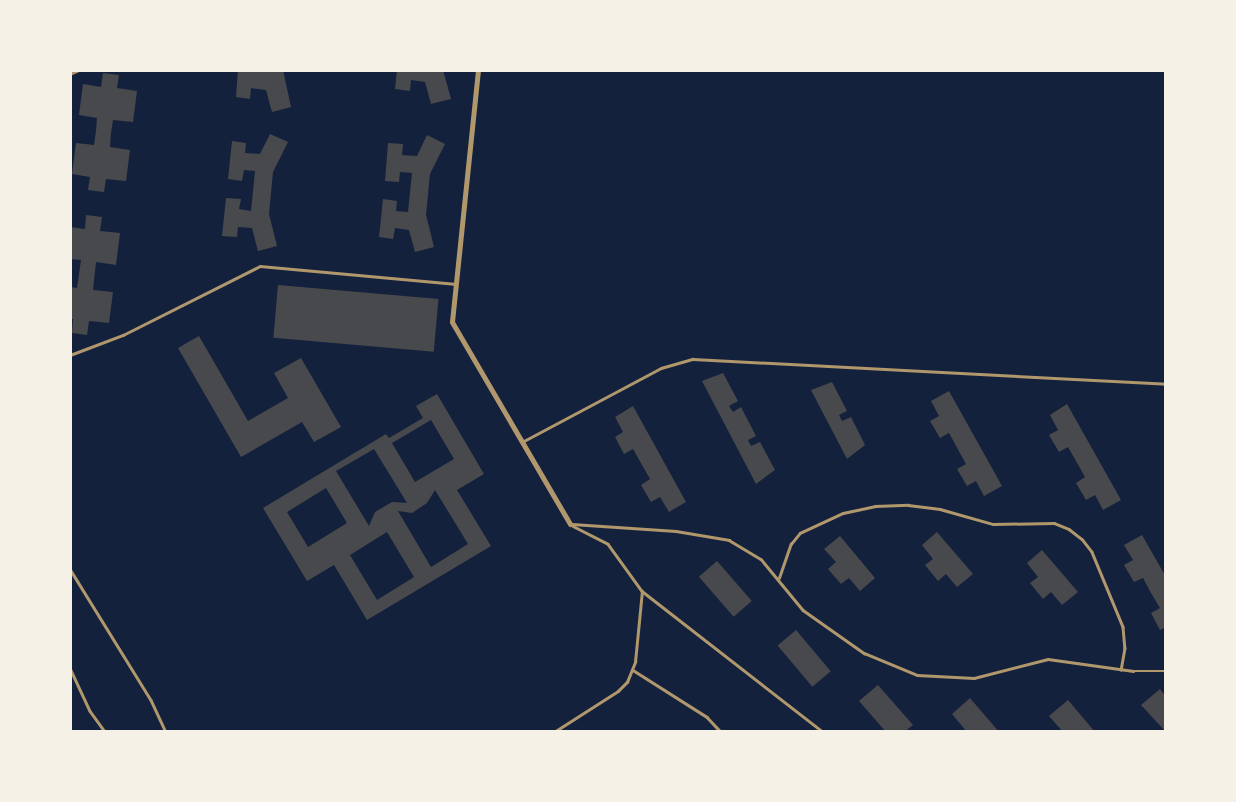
<!DOCTYPE html>
<style>
body{margin:0}
#map{position:relative;width:1236px;height:802px;overflow:hidden;background:#14213d;font-family:"Nunito Sans",sans-serif}
div>[style]{position:absolute}
.building>*{inset:0;background:#48494c;transform-origin:0 0}
.service>*{height:2.5px;margin:-1.25px;padding:0 1.25px;transform-origin:1.25px;border-radius:1.25px;background:#b1986c}
.minor>*{height:5px;margin:-2.5px;padding:0 2.5px;transform-origin:2.5px;border-radius:2.5px;background:#b1986c}
span{translate:-50% -50%;white-space:nowrap;text-align:center;line-height:1.15;-webkit-text-stroke:5px #f6f1e7;paint-order:stroke}
.frame{position:absolute;inset:0;border:72px solid #f6f1e7;pointer-events:none}
</style>
<div id="map">
<div class="building">
<i style="clip-path:polygon(238px 70px,283px 70px,291px 107px,272px 112px,266px 90px,251px 88px,250px 99px,236px 97px)"></i>
<i style="clip-path:polygon(397px 70px,443px 70px,451px 99px,431px 104px,425px 82px,411px 80px,410px 91px,395px 89px)"></i>
<i style="clip-path:polygon(103px 73px,119px 75px,117px 88px,137px 91px,133px 122px,113px 120px,111px 133px,110px 147px,130px 150px,126px 181px,106px 179px,104px 192px,88px 190px,90px 177px,72px 174px,76px 143px,94px 145px,96px 131px,97px 118px,79px 115px,83px 84px,101px 87px)"></i>
<i style="clip-path:polygon(270px 134px,288px 142px,273px 172px,269px 214px,277px 246px,258px 251px,252px 228px,238px 227px,237px 237px,222px 236px,226px 198px,241px 199px,239px 209px,251px 211px,255px 171px,244px 170px,242px 181px,228px 179px,232px 141px,246px 143px,245px 153px,260px 154px)"></i>
<i style="clip-path:polygon(427px 135px,445px 144px,430px 174px,426px 215px,434px 247px,415px 252px,409px 230px,395px 228px,393px 239px,379px 237px,383px 199px,397px 201px,396px 211px,408px 212px,412px 173px,400px 172px,399px 182px,385px 181px,388px 143px,403px 144px,402px 155px,417px 156px)"></i>
<i style="clip-path:polygon(86px 215px,102px 217px,100px 231px,120px 233px,116px 265px,96px 262px,93px 290px,113px 292px,109px 323px,89px 321px,87px 335px,72px 333px,73px 319px,70px 319px,70px 287px,77px 288px,81px 260px,70px 259px,70px 227px,85px 229px)"></i>
<i style="left:278px;top:285px;width:161px;height:53px;rotate:5deg"></i>
<i style="clip-path:polygon(199px 336px,248px 421px,288px 398px,274px 373px,301px 358px,341px 427px,314px 442px,302px 422px,241px 457px,178px 348px)"></i>
<i style="clip-path:polygon(723px 373px,738px 401px,729px 406px,733px 412px,741px 407px,756px 436px,748px 440px,751px 446px,760px 442px,775px 470px,756px 484px,702px 381px)"></i>
<i style="clip-path:polygon(832px 382px,847px 411px,839px 415px,842px 421px,851px 417px,865px 445px,847px 459px,811px 390px)"></i>
<i style="clip-path:polygon(949px 391px,1002px 486px,984px 496px,976px 481px,967px 486px,957px 469px,966px 464px,949px 433px,940px 438px,930px 421px,939px 416px,931px 401px)"></i>
<i style="clip-path:polygon(evenodd,437px 394px,484px 474px,457px 490px,491px 546px,367px 620px,334px 565px,307px 581px,263px 508px,386px 434px,389px 438px,423px 418px,416px 406px,437px 394px,431px 420px,454px 459px,415px 482px,392px 443px,431px 420px,437px 394px,374px 449px,407px 503px,392px 502px,375px 512px,369px 526px,336px 471px,374px 449px,437px 394px,326px 488px,347px 523px,308px 547px,287px 512px,326px 488px,437px 394px,435px 490px,468px 544px,431px 567px,398px 511px,412px 513px,427px 503px,435px 490px,437px 394px,387px 532px,414px 577px,377px 600px,350px 555px,387px 532px)"></i>
<i style="clip-path:polygon(1067px 404px,1121px 500px,1103px 510px,1095px 495px,1086px 500px,1076px 483px,1085px 477px,1068px 447px,1059px 452px,1049px 435px,1058px 430px,1050px 415px)"></i>
<i style="clip-path:polygon(633px 406px,686px 502px,669px 512px,660px 497px,651px 502px,641px 485px,650px 479px,633px 449px,624px 454px,615px 437px,623px 432px,615px 417px)"></i>
<i style="clip-path:polygon(937px 532px,973px 574px,957px 587px,946px 574px,938px 581px,925px 565px,933px 559px,922px 545px)"></i>
<i style="clip-path:polygon(1142px 535px,1166px 577px,1166px 627px,1160px 630px,1151px 613px,1160px 608px,1151px 593px,1143px 578px,1134px 582px,1124px 565px,1133px 560px,1124px 545px)"></i>
<i style="clip-path:polygon(840px 536px,875px 578px,860px 591px,849px 578px,841px 584px,828px 569px,836px 562px,824px 549px)"></i>
<i style="clip-path:polygon(1042px 550px,1078px 592px,1062px 605px,1051px 592px,1043px 599px,1030px 583px,1038px 577px,1027px 563px)"></i>
<i style="left:717px;top:561px;width:53px;height:24px;rotate:49deg"></i>
<i style="left:796px;top:630px;width:54px;height:24px;rotate:50deg"></i>
<i style="clip-path:polygon(878px 685px,913px 725px,904px 732px,886px 732px,859px 701px)"></i>
<i style="clip-path:polygon(1160px 689px,1166px 697px,1166px 732px,1141px 705px)"></i>
<i style="clip-path:polygon(970px 698px,999px 732px,967px 732px,952px 714px)"></i>
<i style="clip-path:polygon(1068px 700px,1095px 732px,1063px 732px,1049px 716px)"></i>
</div>
<div class="service">
<i style="left:70px;top:74px;width:10px;rotate:-24deg"></i>
<i style="left:70px;top:355px;width:57px;rotate:-20.7deg"></i>
<i style="left:123px;top:335px;width:153px;rotate:-26.7deg"></i>
<i style="left:260px;top:266px;width:197px;rotate:5.2deg"></i>
<i style="left:522px;top:442px;width:157px;rotate:-28deg"></i>
<i style="left:661px;top:368px;width:33px;rotate:-16deg"></i>
<i style="left:693px;top:359px;width:474px;rotate:3deg"></i>
<i style="left:572px;top:524px;width:104px;rotate:3.9deg"></i>
<i style="left:676px;top:531px;width:54px;rotate:9.6deg"></i>
<i style="left:729px;top:540px;width:37px;rotate:31deg"></i>
<i style="left:761px;top:559px;width:66px;rotate:50.5deg"></i>
<i style="left:803px;top:610px;width:75px;rotate:35.2deg"></i>
<i style="left:864px;top:653px;width:57px;rotate:22.5deg"></i>
<i style="left:917px;top:675px;width:57px;rotate:3deg"></i>
<i style="left:974px;top:678px;width:76px;rotate:-14.4deg"></i>
<i style="left:1048px;top:659px;width:86px;rotate:8deg"></i>
<i style="left:1133px;top:671px;width:33px"></i>
<i style="left:573px;top:526px;width:39px;rotate:27deg"></i>
<i style="left:608px;top:544px;width:58px;rotate:54.1deg"></i>
<i style="left:642px;top:591px;width:229px;rotate:37.9deg"></i>
<i style="left:70px;top:569px;width:154px;rotate:58.3deg"></i>
<i style="left:151px;top:700px;width:35px;rotate:65deg"></i>
<i style="left:779px;top:578px;width:36px;rotate:-71deg"></i>
<i style="left:791px;top:544px;width:14px;rotate:-51deg"></i>
<i style="left:800px;top:533px;width:47px;rotate:-24.9deg"></i>
<i style="left:843px;top:513px;width:33px;rotate:-12deg"></i>
<i style="left:875px;top:506px;width:33px;rotate:-2deg"></i>
<i style="left:908px;top:505px;width:32px;rotate:7deg"></i>
<i style="left:940px;top:509px;width:55px;rotate:15.8deg"></i>
<i style="left:993px;top:524px;width:61px;rotate:-0.9deg"></i>
<i style="left:1054px;top:523px;width:16px;rotate:22deg"></i>
<i style="left:1069px;top:529px;width:16px;rotate:38deg"></i>
<i style="left:1082px;top:539px;width:16px;rotate:52deg"></i>
<i style="left:1092px;top:552px;width:81px;rotate:67.5deg"></i>
<i style="left:1123px;top:627px;width:21px;rotate:85deg"></i>
<i style="left:1125px;top:648px;width:22px;rotate:100deg"></i>
<i style="left:70px;top:668px;width:47px;rotate:65.1deg"></i>
<i style="left:90px;top:711px;width:26px;rotate:54deg"></i>
<i style="left:633px;top:670px;width:88px;rotate:32.4deg"></i>
<i style="left:707px;top:717px;width:21px;rotate:47deg"></i>
<i style="left:554px;top:732px;width:76px;rotate:-32.6deg"></i>
<i style="left:618px;top:691px;width:13px;rotate:-45deg"></i>
<i style="left:627px;top:682px;width:22px;rotate:-68deg"></i>
<i style="left:635px;top:662px;width:71px;rotate:-84.4deg"></i>
</div>
<div class="minor">
<i style="left:478px;top:70px;width:253px;rotate:95.9deg"></i>
<i style="left:452px;top:322px;width:234px;rotate:59.7deg"></i>
</div>
<div class="frame"></div>
</div>
